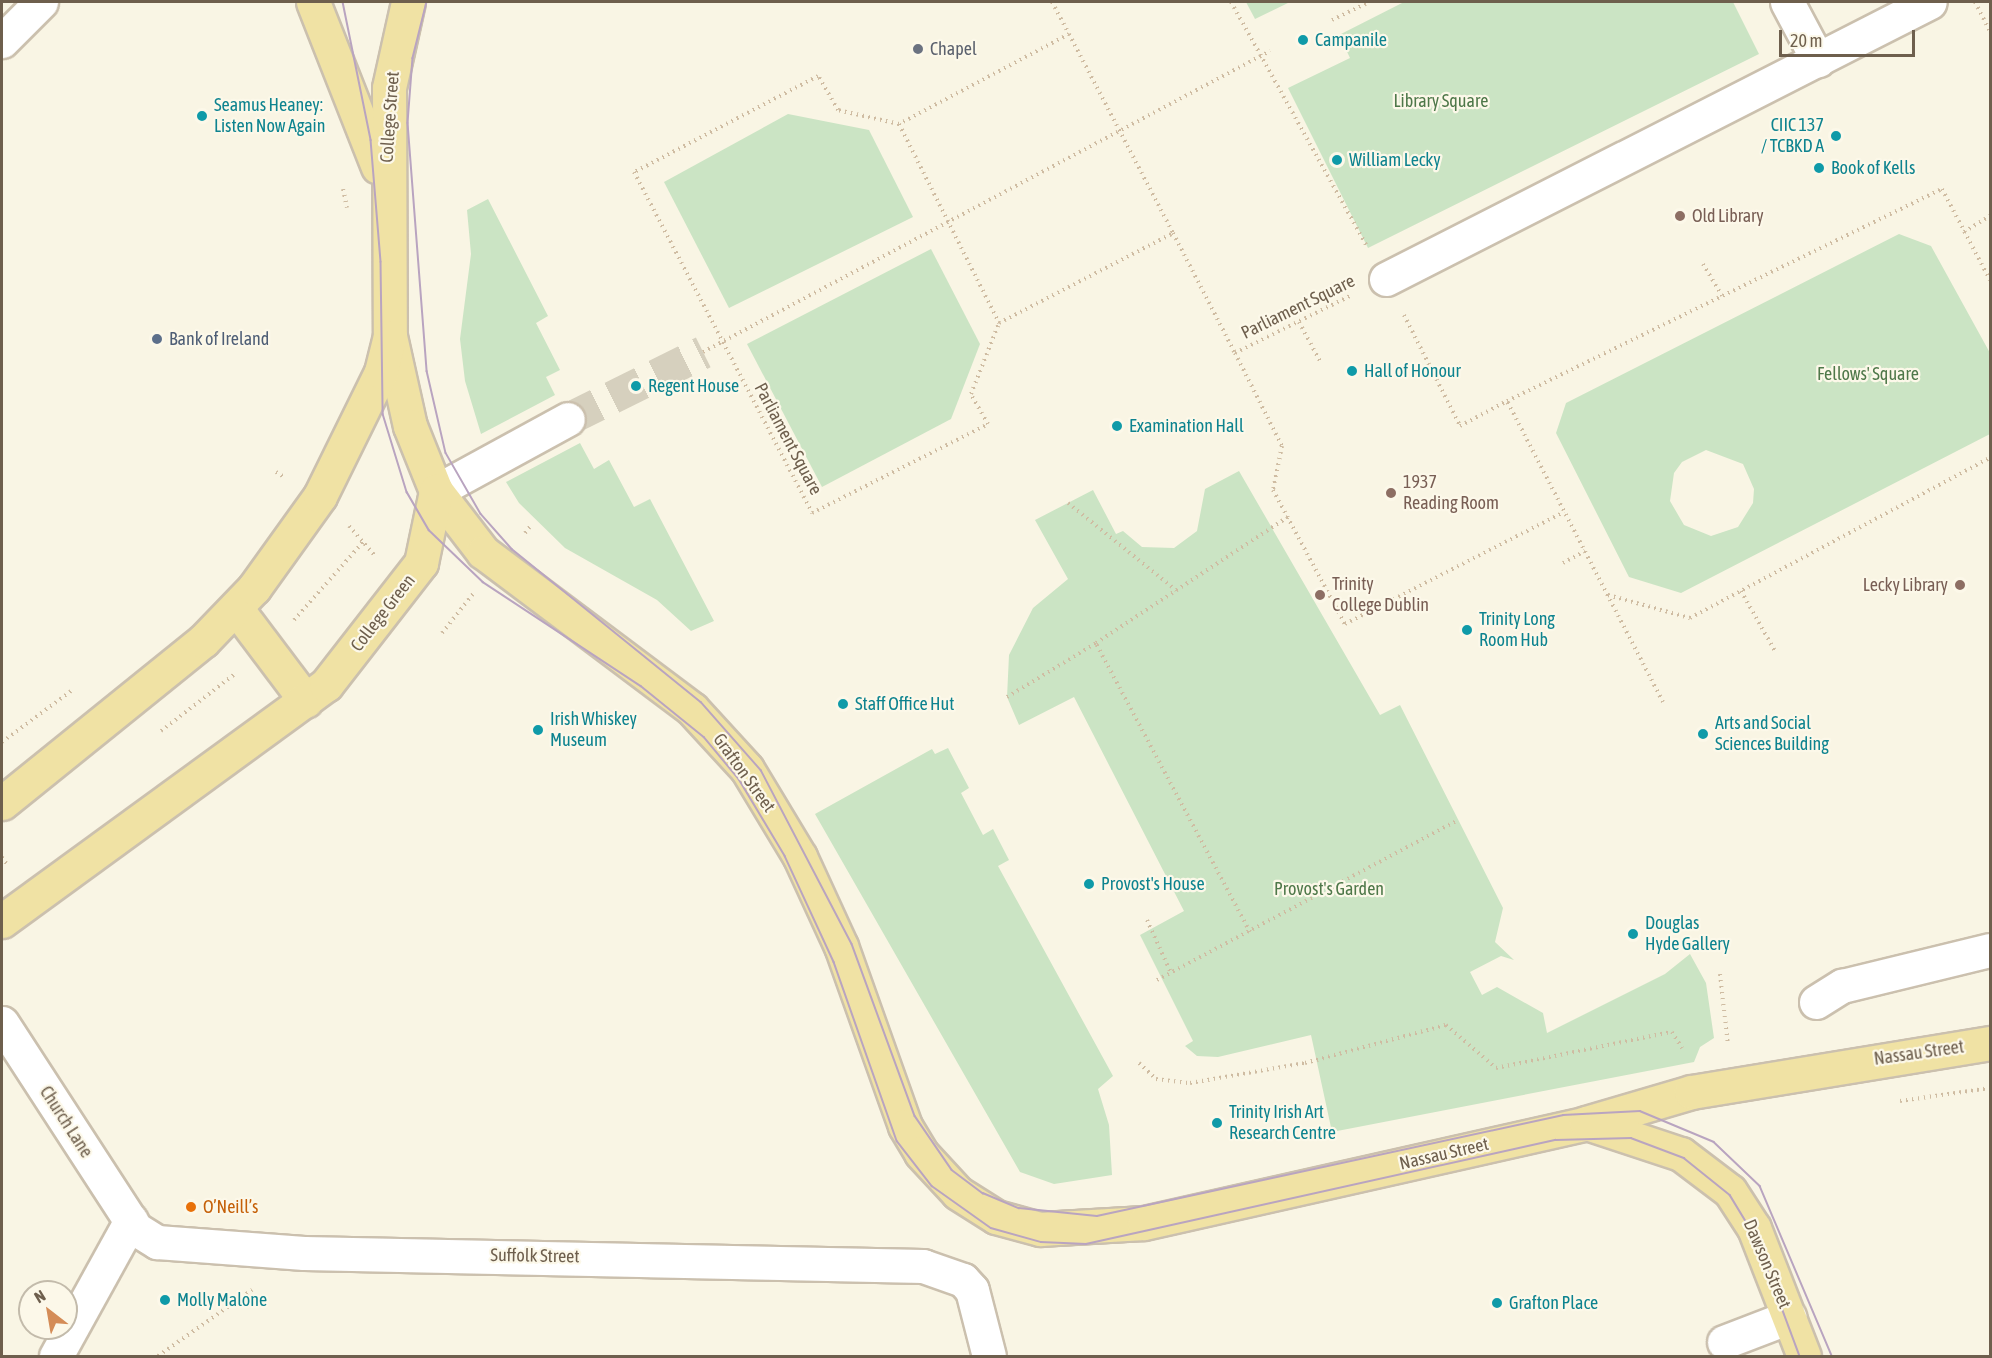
<!DOCTYPE html>
<meta charset="utf-8">
<style>
body{margin:0}
#map{position:relative;width:1992px;height:1358px;overflow:hidden;background:#f9f5e4;font-family:"Asap Condensed",sans-serif}
div>[style]{position:absolute}
.green>*{inset:0;background:#cbe4c4}
.minor-tunnel>*{height:33px;margin-top:-16.5px;transform-origin:0;background:repeating-linear-gradient(90deg,#d6d0be 0 33px,transparent 0 49px)}
.path>*{height:4px;margin-top:-2px;transform-origin:0;background:repeating-linear-gradient(90deg,#cfbca2 0 1.5px,transparent 0 6px)}
.roads{filter:drop-shadow(2px 0 #cbc0ae) drop-shadow(-2px 0 #cbc0ae) drop-shadow(0 2px #cbc0ae) drop-shadow(0 -2px #cbc0ae)}
.minor>*{height:33px;margin:-16.5px;padding:0 16.5px;transform-origin:16.5px;border-radius:16.5px;background:#fff}
.major>*{height:33px;margin:-16.5px;padding:0 16.5px;transform-origin:16.5px;border-radius:16.5px;background:#f0e2a4}
.tram>*{height:1.5px;margin:-0.75px;padding:0 0.75px;transform-origin:0.75px;border-radius:0.75px;background:#b9a4c0}
.dots>*{width:16px;height:16px;translate:-50% -50%;box-sizing:border-box;border:3px solid #fcf8e9;border-radius:50%}
span{translate:-50% -50%;white-space:nowrap;text-align:center;line-height:1.15;-webkit-text-stroke:4.5px #fcf8e9;paint-order:stroke}
.culture-label{font-size:18px;color:#0d838f}
.left{translate:0 -50%;text-align:left}
.right{translate:-100% -50%;text-align:right}
.worship-label{font-size:18px;color:#5b616d}
.park-label{font-size:18px;color:#4e7849}
.street-label{font-size:18px;color:#6e5f4d}
.education-label{font-size:18px;color:#785e54}
.service-label{font-size:18px;color:#4e5e75}
.food-label{font-size:18px;color:#c56008}
.frame{position:absolute;inset:0;border:3px solid #6e5f4d;pointer-events:none}
.north{position:absolute;left:18px;top:1280px;width:60px;height:60px;box-sizing:border-box;background:#fcf8e9;border:2px solid #c3bbab;border-radius:50%;rotate:329deg;font-size:16px;font-weight:700;line-height:24px;text-align:center;color:#6e5f4d}
.north::after{content:'';display:block;margin:auto;width:21px;height:27px;background:#d48c57;clip-path:polygon(50% 0,100% 100%,50% 72%,0 100%)}
.scale{position:absolute;left:1779px;top:30px;width:136px;height:27px;box-sizing:border-box;border:3px solid #6e5f4d;border-top:0;padding-left:8px;font-size:18px;line-height:21px;white-space:nowrap;color:#6e5f4d;-webkit-text-stroke:4px #fcf8e9;paint-order:stroke}
</style>
<div id="map">
<div class="green">
<i style="clip-path:polygon(1246px 2px,1290px 2px,1255px 19px)"></i>
<i style="clip-path:polygon(1404px 2px,1733px 2px,1759px 54px,1368px 248px,1288px 88px,1350px 58px,1339px 35px)"></i>
<i style="clip-path:polygon(788px 114px,869px 130px,913px 217px,729px 308px,664px 182px)"></i>
<i style="clip-path:polygon(488px 199px,548px 316px,536px 323px,560px 370px,546px 377px,555px 395px,481px 434px,465px 381px,460px 339px,471px 254px,467px 210px)"></i>
<i style="clip-path:polygon(evenodd,1899px 234px,1931px 246px,1990px 353px,1990px 434px,1681px 593px,1629px 577px,1556px 433px,1566px 403px,1899px 234px,1706px 450px,1743px 464px,1754px 489px,1753px 503px,1738px 527px,1711px 536px,1684px 525px,1670px 501px,1674px 473px,1682px 462px,1706px 450px)"></i>
<i style="clip-path:polygon(931px 249px,980px 344px,951px 419px,822px 487px,747px 344px)"></i>
<i style="clip-path:polygon(580px 443px,594px 469px,609px 460px,634px 507px,650px 499px,714px 621px,691px 631px,657px 600px,565px 548px,519px 503px,506px 482px)"></i>
<i style="clip-path:polygon(1239px 471px,1380px 715px,1400px 705px,1503px 908px,1495px 942px,1514px 960px,1501px 956px,1470px 972px,1482px 995px,1497px 987px,1543px 1013px,1547px 1033px,1665px 974px,1690px 954px,1706px 983px,1714px 1038px,1700px 1047px,1694px 1062px,1332px 1132px,1311px 1035px,1218px 1057px,1197px 1056px,1185px 1046px,1193px 1041px,1140px 935px,1184px 911px,1074px 697px,1019px 725px,1007px 697px,1009px 655px,1033px 608px,1068px 579px,1035px 520px,1093px 490px,1116px 534px,1123px 531px,1142px 547px,1174px 548px,1197px 531px,1205px 489px)"></i>
<i style="clip-path:polygon(948px 748px,969px 788px,961px 793px,983px 835px,993px 829px,1009px 860px,998px 866px,1113px 1076px,1098px 1089px,1109px 1125px,1112px 1175px,1054px 1184px,1020px 1172px,815px 814px,932px 749px,935px 754px)"></i>
</div>
<div class="minor-tunnel">
<i style="left:568px;top:419px;width:151px;rotate:-26.4deg"></i>
</div>
<div class="path">
<i style="left:1052px;top:2px;width:36px;rotate:62deg"></i>
<i style="left:1069px;top:34px;width:192px;rotate:152.1deg"></i>
<i style="left:899px;top:124px;width:63px;rotate:-167.1deg"></i>
<i style="left:838px;top:110px;width:39px;rotate:-120deg"></i>
<i style="left:818px;top:76px;width:208px;rotate:152.4deg"></i>
<i style="left:634px;top:172px;width:385px;rotate:62.4deg"></i>
<i style="left:812px;top:513px;width:197px;rotate:-26.8deg"></i>
<i style="left:988px;top:424px;width:34px;rotate:-120deg"></i>
<i style="left:971px;top:394px;width:76px;rotate:-68.5deg"></i>
<i style="left:999px;top:323px;width:196px;rotate:-27.3deg"></i>
<i style="left:1173px;top:233px;width:135px;rotate:62.7deg"></i>
<i style="left:1235px;top:353px;width:128px;rotate:-26.4deg"></i>
<i style="left:1231px;top:2px;width:278px;rotate:60.9deg"></i>
<i style="left:1975px;top:2px;width:33px;rotate:63deg"></i>
<i style="left:1332px;top:20px;width:41px;rotate:-25.9deg"></i>
<i style="left:1069px;top:34px;width:225px;rotate:62.4deg"></i>
<i style="left:899px;top:124px;width:223px;rotate:63.3deg"></i>
<i style="left:343px;top:189px;width:19px;rotate:78deg"></i>
<i style="left:1964px;top:232px;width:31px;rotate:-32deg"></i>
<i style="left:1703px;top:264px;width:37px;rotate:59deg"></i>
<i style="left:1404px;top:315px;width:124px;rotate:63.2deg"></i>
<i style="left:1460px;top:426px;width:53px;rotate:-28deg"></i>
<i style="left:1299px;top:322px;width:47px;rotate:61.8deg"></i>
<i style="left:703px;top:352px;width:642px;rotate:-27.96deg"></i>
<i style="left:1235px;top:353px;width:104px;rotate:63.2deg"></i>
<i style="left:1282px;top:446px;width:45px;rotate:101.6deg"></i>
<i style="left:1273px;top:490px;width:152px;rotate:61.8deg"></i>
<i style="left:1345px;top:624px;width:246px;rotate:-27.1deg"></i>
<i style="left:276px;top:472px;width:9px;rotate:32deg"></i>
<i style="left:1068px;top:503px;width:139px;rotate:38.9deg"></i>
<i style="left:349px;top:526px;width:41px;rotate:48.9deg"></i>
<i style="left:525px;top:533px;width:11px;rotate:-52deg"></i>
<i style="left:1563px;top:563px;width:25px;rotate:-29deg"></i>
<i style="left:1741px;top:591px;width:69px;rotate:60.5deg"></i>
<i style="left:1608px;top:595px;width:85px;rotate:15.7deg"></i>
<i style="left:1690px;top:618px;width:340px;rotate:-28.1deg"></i>
<i style="left:294px;top:620px;width:104px;rotate:-48.5deg"></i>
<i style="left:442px;top:633px;width:50px;rotate:-51.5deg"></i>
<i style="left:1007px;top:697px;width:104px;rotate:-31.2deg"></i>
<i style="left:1663px;top:702px;width:339px;rotate:-117.4deg"></i>
<i style="left:1507px;top:401px;width:484px;rotate:-26deg"></i>
<i style="left:1942px;top:189px;width:103px;rotate:62.2deg"></i>
<i style="left:161px;top:731px;width:95px;rotate:-37.7deg"></i>
<i style="left:2px;top:742px;width:89px;rotate:-36.4deg"></i>
<i style="left:2px;top:857px;width:11px;rotate:56deg"></i>
<i style="left:1147px;top:920px;width:58px;rotate:65.6deg"></i>
<i style="left:1250px;top:932px;width:327px;rotate:-118.1deg"></i>
<i style="left:1096px;top:643px;width:230px;rotate:-33.3deg"></i>
<i style="left:1720px;top:974px;width:71px;rotate:83.6deg"></i>
<i style="left:1157px;top:980px;width:341px;rotate:-28deg"></i>
<i style="left:1139px;top:1063px;width:23px;rotate:43deg"></i>
<i style="left:1156px;top:1079px;width:34px;rotate:7deg"></i>
<i style="left:1190px;top:1083px;width:117px;rotate:-9.9deg"></i>
<i style="left:1305px;top:1063px;width:146px;rotate:-15.1deg"></i>
<i style="left:1446px;top:1025px;width:66px;rotate:40.7deg"></i>
<i style="left:1496px;top:1068px;width:180px;rotate:-11.6deg"></i>
<i style="left:1672px;top:1032px;width:19px;rotate:58deg"></i>
<i style="left:1900px;top:1101px;width:91px;rotate:-8.2deg"></i>
<i style="left:158px;top:1356px;width:115px;rotate:-35.1deg"></i>
</div>
<div class="roads">
<div class="minor">
<i style="left:1787px;top:2px;width:66px;rotate:61.9deg"></i>
<i style="left:2px;top:41px;width:55px;rotate:-45deg"></i>
<i style="left:1386px;top:279px;width:610px;rotate:-26.98deg"></i>
<i style="left:436px;top:491px;width:150px;rotate:-28.6deg"></i>
<i style="left:1816px;top:1002px;width:31px;rotate:-32deg"></i>
<i style="left:1842px;top:986px;width:152px;rotate:-13.7deg"></i>
<i style="left:2px;top:1023px;width:246px;rotate:57deg"></i>
<i style="left:136px;top:1229px;width:25px;rotate:32deg"></i>
<i style="left:157px;top:1242px;width:147px;rotate:4.3deg"></i>
<i style="left:304px;top:1253px;width:619px;rotate:1.2deg"></i>
<i style="left:923px;top:1266px;width:42px;rotate:19.3deg"></i>
<i style="left:963px;top:1280px;width:13px;rotate:48deg"></i>
<i style="left:972px;top:1290px;width:68px;rotate:75.6deg"></i>
<i style="left:1724px;top:1342px;width:70px;rotate:-21deg"></i>
<i style="left:56px;top:1356px;width:155px;rotate:-61.1deg"></i>
</div>
<div class="major">
<i style="left:313px;top:2px;width:177px;rotate:68.5deg"></i>
<i style="left:408px;top:2px;width:88px;rotate:102.5deg"></i>
<i style="left:389px;top:88px;width:248px;rotate:89.8deg"></i>
<i style="left:390px;top:336px;width:92px;rotate:77.5deg"></i>
<i style="left:410px;top:426px;width:70px;rotate:68.2deg"></i>
<i style="left:436px;top:491px;width:77px;rotate:52.4deg"></i>
<i style="left:483px;top:552px;width:261px;rotate:36.9deg"></i>
<i style="left:692px;top:709px;width:81px;rotate:47.5deg"></i>
<i style="left:747px;top:769px;width:103px;rotate:58.9deg"></i>
<i style="left:800px;top:857px;width:98px;rotate:65.3deg"></i>
<i style="left:841px;top:946px;width:191px;rotate:70.4deg"></i>
<i style="left:905px;top:1126px;width:31px;rotate:59deg"></i>
<i style="left:921px;top:1153px;width:54px;rotate:47.2deg"></i>
<i style="left:958px;top:1193px;width:45px;rotate:32.3deg"></i>
<i style="left:996px;top:1217px;width:46px;rotate:15.3deg"></i>
<i style="left:1040px;top:1229px;width:104px;rotate:-3.3deg"></i>
<i style="left:1144px;top:1223px;width:453px;rotate:-12.7deg"></i>
<i style="left:1586px;top:1123px;width:109px;rotate:-16.4deg"></i>
<i style="left:1691px;top:1092px;width:303px;rotate:-9.3deg"></i>
<i style="left:236px;top:608px;width:116px;rotate:53deg"></i>
<i style="left:2px;top:803px;width:258px;rotate:-38.9deg"></i>
<i style="left:203px;top:641px;width:74px;rotate:-46.1deg"></i>
<i style="left:254px;top:588px;width:113px;rotate:-54.3deg"></i>
<i style="left:320px;top:496px;width:138px;rotate:-63.8deg"></i>
<i style="left:381px;top:372px;width:36px;rotate:-76deg"></i>
<i style="left:2px;top:921px;width:401px;rotate:-36.1deg"></i>
<i style="left:326px;top:685px;width:155px;rotate:-52.1deg"></i>
<i style="left:421px;top:563px;width:74px;rotate:-78.2deg"></i>
<i style="left:1587px;top:1123px;width:99px;rotate:18.3deg"></i>
<i style="left:1681px;top:1154px;width:61px;rotate:37.1deg"></i>
<i style="left:1730px;top:1191px;width:44px;rotate:57deg"></i>
<i style="left:1754px;top:1228px;width:137px;rotate:68.7deg"></i>
</div>
</div>
<div class="tram">
<i style="left:343px;top:2px;width:141px;rotate:78.5deg"></i>
<i style="left:371px;top:140px;width:122px;rotate:85.3deg"></i>
<i style="left:381px;top:262px;width:152px;rotate:89.2deg"></i>
<i style="left:383px;top:414px;width:82px;rotate:72.9deg"></i>
<i style="left:407px;top:492px;width:44px;rotate:59.9deg"></i>
<i style="left:429px;top:530px;width:75px;rotate:43.9deg"></i>
<i style="left:483px;top:582px;width:189px;rotate:33.4deg"></i>
<i style="left:641px;top:686px;width:81px;rotate:39deg"></i>
<i style="left:704px;top:737px;width:55px;rotate:50.2deg"></i>
<i style="left:739px;top:779px;width:90px;rotate:59.1deg"></i>
<i style="left:785px;top:856px;width:117px;rotate:65.2deg"></i>
<i style="left:834px;top:962px;width:190px;rotate:70.6deg"></i>
<i style="left:897px;top:1141px;width:57px;rotate:52.1deg"></i>
<i style="left:932px;top:1186px;width:72px;rotate:35.4deg"></i>
<i style="left:991px;top:1228px;width:52px;rotate:15.6deg"></i>
<i style="left:1041px;top:1242px;width:45px;rotate:2.5deg"></i>
<i style="left:1086px;top:1244px;width:481px;rotate:-12.5deg"></i>
<i style="left:1556px;top:1140px;width:75px;rotate:-1.5deg"></i>
<i style="left:1631px;top:1138px;width:57px;rotate:20.7deg"></i>
<i style="left:1684px;top:1158px;width:59px;rotate:38.8deg"></i>
<i style="left:1730px;top:1195px;width:50px;rotate:58.8deg"></i>
<i style="left:1756px;top:1238px;width:126px;rotate:69.6deg"></i>
<i style="left:427px;top:2px;width:58px;rotate:104deg"></i>
<i style="left:413px;top:58px;width:65px;rotate:94.4deg"></i>
<i style="left:408px;top:123px;width:249px;rotate:85.6deg"></i>
<i style="left:427px;top:371px;width:84px;rotate:77deg"></i>
<i style="left:446px;top:453px;width:70px;rotate:60.2deg"></i>
<i style="left:481px;top:514px;width:47px;rotate:48.5deg"></i>
<i style="left:512px;top:549px;width:243px;rotate:39deg"></i>
<i style="left:701px;top:702px;width:91px;rotate:48.6deg"></i>
<i style="left:761px;top:770px;width:196px;rotate:62.4deg"></i>
<i style="left:852px;top:944px;width:183px;rotate:69.9deg"></i>
<i style="left:915px;top:1116px;width:65px;rotate:55.6deg"></i>
<i style="left:952px;top:1170px;width:39px;rotate:37deg"></i>
<i style="left:983px;top:1193px;width:39px;rotate:23deg"></i>
<i style="left:1019px;top:1208px;width:78px;rotate:5.9deg"></i>
<i style="left:1097px;top:1216px;width:477px;rotate:-12.2deg"></i>
<i style="left:1563px;top:1115px;width:77px;rotate:-3deg"></i>
<i style="left:1640px;top:1111px;width:80px;rotate:22.7deg"></i>
<i style="left:1714px;top:1142px;width:64px;rotate:43.7deg"></i>
<i style="left:1760px;top:1186px;width:185px;rotate:67deg"></i>
</div>
<div class="dots">
<i style="left:1303px;top:40px;background:#0f9aa8"></i>
<i style="left:918px;top:49px;background:#6b7280"></i>
<i style="left:202px;top:116px;background:#0f9aa8"></i>
<i style="left:1836px;top:136px;background:#0f9aa8"></i>
<i style="left:1337px;top:160px;background:#0f9aa8"></i>
<i style="left:1819px;top:168px;background:#0f9aa8"></i>
<i style="left:1680px;top:216px;background:#8d6e63"></i>
<i style="left:157px;top:339px;background:#5c6f8a"></i>
<i style="left:1352px;top:371px;background:#0f9aa8"></i>
<i style="left:636px;top:386px;background:#0f9aa8"></i>
<i style="left:1117px;top:426px;background:#0f9aa8"></i>
<i style="left:1391px;top:493px;background:#8d6e63"></i>
<i style="left:1960px;top:585px;background:#8d6e63"></i>
<i style="left:1320px;top:595px;background:#8d6e63"></i>
<i style="left:1467px;top:630px;background:#0f9aa8"></i>
<i style="left:843px;top:704px;background:#0f9aa8"></i>
<i style="left:538px;top:730px;background:#0f9aa8"></i>
<i style="left:1703px;top:734px;background:#0f9aa8"></i>
<i style="left:1089px;top:884px;background:#0f9aa8"></i>
<i style="left:1633px;top:934px;background:#0f9aa8"></i>
<i style="left:1217px;top:1123px;background:#0f9aa8"></i>
<i style="left:191px;top:1207px;background:#e8710a"></i>
<i style="left:165px;top:1300px;background:#0f9aa8"></i>
<i style="left:1497px;top:1303px;background:#0f9aa8"></i>
</div>
<div class="culture-label">
<span class="left" style="left:1315px;top:40px">Campanile</span>
<span class="left" style="left:214px;top:116px">Seamus Heaney:<br>Listen Now Again</span>
<span class="right" style="left:1824px;top:136px">CIIC 137<br>/ TCBKD A</span>
<span class="left" style="left:1349px;top:160px">William Lecky</span>
<span class="left" style="left:1831px;top:168px">Book of Kells</span>
<span class="left" style="left:1364px;top:371px">Hall of Honour</span>
<span class="left" style="left:648px;top:386px">Regent House</span>
<span class="left" style="left:1129px;top:426px">Examination Hall</span>
<span class="left" style="left:1479px;top:630px">Trinity Long<br>Room Hub</span>
<span class="left" style="left:855px;top:704px">Staff Office Hut</span>
<span class="left" style="left:550px;top:730px">Irish Whiskey<br>Museum</span>
<span class="left" style="left:1715px;top:734px">Arts and Social<br>Sciences Building</span>
<span class="left" style="left:1101px;top:884px">Provost's House</span>
<span class="left" style="left:1645px;top:934px">Douglas<br>Hyde Gallery</span>
<span class="left" style="left:1229px;top:1123px">Trinity Irish Art<br>Research Centre</span>
<span class="left" style="left:177px;top:1300px">Molly Malone</span>
<span class="left" style="left:1509px;top:1303px">Grafton Place</span>
</div>
<div class="worship-label">
<span class="left" style="left:930px;top:49px">Chapel</span>
</div>
<div class="park-label">
<span style="left:1441px;top:101px">Library Square</span>
<span style="left:1868px;top:374px">Fellows' Square</span>
<span style="left:1329px;top:889px">Provost's Garden</span>
</div>
<div class="street-label">
<span style="left:390px;top:117px;rotate:-86deg">College Street</span>
<span style="left:1298px;top:307px;rotate:-26deg">Parliament Square</span>
<span style="left:788px;top:439px;rotate:62deg">Parliament Square</span>
<span style="left:383px;top:613px;rotate:-52deg">College Green</span>
<span style="left:744px;top:773px;rotate:54deg">Grafton Street</span>
<span style="left:1919px;top:1053px;rotate:-8deg">Nassau Street</span>
<span style="left:66px;top:1122px;rotate:57deg">Church Lane</span>
<span style="left:1444px;top:1154px;rotate:-13deg">Nassau Street</span>
<span style="left:535px;top:1256px;rotate:1deg">Suffolk Street</span>
<span style="left:1767px;top:1264px;rotate:67deg">Dawson Street</span>
</div>
<div class="education-label">
<span class="left" style="left:1692px;top:216px">Old Library</span>
<span class="left" style="left:1403px;top:493px">1937<br>Reading Room</span>
<span class="left" style="left:1332px;top:595px">Trinity<br>College Dublin</span>
<span class="right" style="left:1948px;top:585px">Lecky Library</span>
</div>
<div class="service-label">
<span class="left" style="left:169px;top:339px">Bank of Ireland</span>
</div>
<div class="food-label">
<span class="left" style="left:203px;top:1207px">O’Neill’s</span>
</div>
<div class="frame"></div>
<div class="north">N</div>
<div class="scale">20 m</div>
</div>
